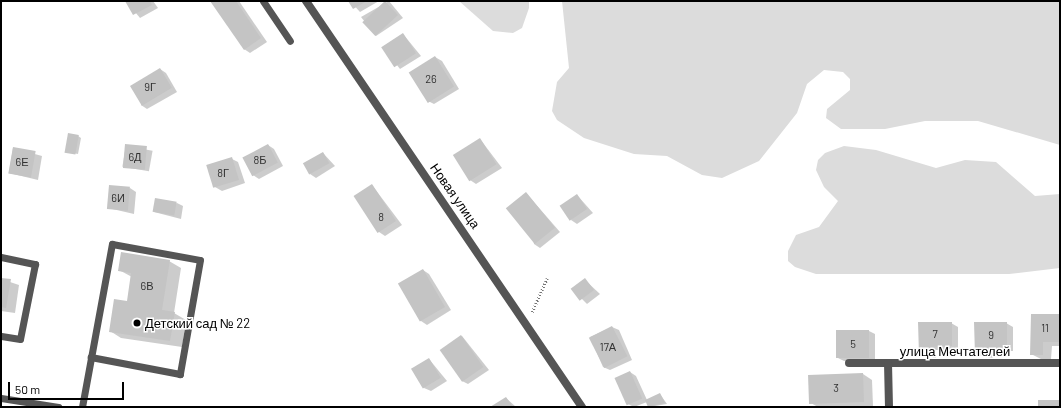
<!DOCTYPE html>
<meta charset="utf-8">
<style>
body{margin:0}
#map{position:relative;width:1061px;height:408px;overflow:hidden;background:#fff;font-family:Barlow,sans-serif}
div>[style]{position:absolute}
.green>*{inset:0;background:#dcdcdc}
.shadow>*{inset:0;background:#0003;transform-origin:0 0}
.building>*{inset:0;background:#c4c4c4;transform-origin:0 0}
.path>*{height:2.5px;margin-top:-1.25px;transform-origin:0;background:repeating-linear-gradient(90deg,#777 0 1px,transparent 0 3px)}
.lane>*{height:7px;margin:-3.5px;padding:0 3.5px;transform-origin:3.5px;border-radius:3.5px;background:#555}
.street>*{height:8px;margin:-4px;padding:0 4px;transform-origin:4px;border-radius:4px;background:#555}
.dots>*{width:11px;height:11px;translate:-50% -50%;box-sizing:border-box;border:2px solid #fff;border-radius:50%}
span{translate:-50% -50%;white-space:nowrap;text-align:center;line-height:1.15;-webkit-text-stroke:3px #fff;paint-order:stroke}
.number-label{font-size:11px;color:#313131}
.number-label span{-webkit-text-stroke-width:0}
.street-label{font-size:13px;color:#000}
.poi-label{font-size:13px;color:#000}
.left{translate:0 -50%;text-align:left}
.frame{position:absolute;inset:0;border:2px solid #000;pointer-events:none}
.scale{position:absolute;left:8px;top:382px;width:116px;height:18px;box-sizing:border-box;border:2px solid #000;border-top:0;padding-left:5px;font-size:12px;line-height:14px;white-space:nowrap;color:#000;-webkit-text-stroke:3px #fff;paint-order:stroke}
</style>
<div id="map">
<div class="green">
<i style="clip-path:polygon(459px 1px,529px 1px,529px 8px,522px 28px,513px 33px,493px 31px)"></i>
<i style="clip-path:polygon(562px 1px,1060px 1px,1060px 145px,978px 121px,925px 121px,885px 129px,841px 129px,826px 118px,827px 109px,850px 90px,850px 79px,843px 72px,824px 70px,807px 84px,797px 113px,759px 161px,722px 178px,702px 175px,667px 156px,634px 154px,584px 138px,557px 120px,552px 111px,557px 82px,569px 68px)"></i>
<i style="clip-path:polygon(844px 146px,876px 150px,936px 168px,965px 160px,996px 162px,1035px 196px,1060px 194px,1060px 268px,1009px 274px,816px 274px,795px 267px,788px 261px,788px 251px,796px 235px,819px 227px,838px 201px,824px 187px,816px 170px,818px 160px,825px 153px)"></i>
</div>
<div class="shadow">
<i style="clip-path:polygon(126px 1px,153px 1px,158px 8px,140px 18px)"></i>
<i style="clip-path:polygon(212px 1px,239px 1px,267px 42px,250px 53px,244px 49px)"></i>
<i style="clip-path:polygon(350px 1px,379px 1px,360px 12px)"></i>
<i style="clip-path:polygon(389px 1px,403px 18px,376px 36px,361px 17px)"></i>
<i style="clip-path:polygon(403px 34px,421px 56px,400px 69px,383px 47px)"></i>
<i style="clip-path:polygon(435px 57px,442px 61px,459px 89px,434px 104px,428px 101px)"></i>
<i style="clip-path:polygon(160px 69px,166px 73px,177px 92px,147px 109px,141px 105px)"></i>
<i style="clip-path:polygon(78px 136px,81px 138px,78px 154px,67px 152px)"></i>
<i style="clip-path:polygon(480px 139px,502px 168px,476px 184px,470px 180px)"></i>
<i style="clip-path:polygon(268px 145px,274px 149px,283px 166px,259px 179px,253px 175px)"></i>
<i style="left:126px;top:146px;width:27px;height:21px;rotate:10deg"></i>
<i style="clip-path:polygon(13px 148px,42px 156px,38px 180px,9px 173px)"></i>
<i style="clip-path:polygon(323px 153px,335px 166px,316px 178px,310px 174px)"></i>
<i style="clip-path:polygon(232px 159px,238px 162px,245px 183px,222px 191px,215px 187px)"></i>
<i style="clip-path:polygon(372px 185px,402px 225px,385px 236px,379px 232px)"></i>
<i style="clip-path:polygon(130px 188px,136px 192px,134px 214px,108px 208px)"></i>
<i style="clip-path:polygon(526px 193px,560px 232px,540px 248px,534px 244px)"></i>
<i style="clip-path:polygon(577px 195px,593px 213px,577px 224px,571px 220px)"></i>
<i style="clip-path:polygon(177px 203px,183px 206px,181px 219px,154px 212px)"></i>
<i style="clip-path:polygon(169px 261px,181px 268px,174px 313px,186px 320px,182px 347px,121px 338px,110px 331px,128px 302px,132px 277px,119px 270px)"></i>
<i style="clip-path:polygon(423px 270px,429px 274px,451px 310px,427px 325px,421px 321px)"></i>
<i style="clip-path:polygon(1px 279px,19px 285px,15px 313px,1px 311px)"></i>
<i style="clip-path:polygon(585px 280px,600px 294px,587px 304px,572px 289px)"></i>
<i style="clip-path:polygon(1060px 315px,1060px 346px,1052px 346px,1051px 359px,1041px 359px,1031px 354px)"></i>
<i style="clip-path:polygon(951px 323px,958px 327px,958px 350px,936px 350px,936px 358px,920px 354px)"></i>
<i style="clip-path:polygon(1006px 323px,1013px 327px,1013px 351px,992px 351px,993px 358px,976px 355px)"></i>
<i style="clip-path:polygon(612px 327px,619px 330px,632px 360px,610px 370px,603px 367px,590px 337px)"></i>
<i style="clip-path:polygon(869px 331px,875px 334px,875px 361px,844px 361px,838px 358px)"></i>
<i style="clip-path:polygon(462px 336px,489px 370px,468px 384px,462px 381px)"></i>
<i style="clip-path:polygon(429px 359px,447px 381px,431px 391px,424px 388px)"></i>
<i style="clip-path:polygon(630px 372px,636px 376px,647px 400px,660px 394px,667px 404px,649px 407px,647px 402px,634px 407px,628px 404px)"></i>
<i style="clip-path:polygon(863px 374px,872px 380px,873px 406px,818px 407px,809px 402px)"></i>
<i style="clip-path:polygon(506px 398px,516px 407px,492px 407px)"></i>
</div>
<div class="building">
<i style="clip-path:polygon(125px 1px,150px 1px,152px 5px,133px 15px)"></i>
<i style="clip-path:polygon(210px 1px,236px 1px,261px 38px,244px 50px)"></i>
<i style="clip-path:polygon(348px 1px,367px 1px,353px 9px)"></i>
<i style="left:385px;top:1px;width:19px;height:31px;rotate:47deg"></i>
<i style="left:403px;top:33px;width:24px;height:26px;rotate:57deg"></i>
<i style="left:435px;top:56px;width:36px;height:31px;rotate:58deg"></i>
<i style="left:160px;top:68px;width:23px;height:35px;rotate:59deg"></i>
<i style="left:68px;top:133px;width:11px;height:20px;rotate:10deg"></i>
<i style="left:480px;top:138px;width:31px;height:32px;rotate:58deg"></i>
<i style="left:125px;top:144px;width:22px;height:24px;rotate:5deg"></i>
<i style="left:268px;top:144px;width:21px;height:29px;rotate:62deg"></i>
<i style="left:13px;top:147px;width:23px;height:27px;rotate:10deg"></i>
<i style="left:323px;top:152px;width:13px;height:23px;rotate:61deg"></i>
<i style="left:232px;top:157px;width:24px;height:27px;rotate:73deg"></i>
<i style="left:372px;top:184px;width:44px;height:22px;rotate:57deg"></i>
<i style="left:109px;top:185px;width:21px;height:24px;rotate:5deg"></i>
<i style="left:526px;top:192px;width:46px;height:26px;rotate:51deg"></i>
<i style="left:577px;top:194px;width:18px;height:21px;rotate:56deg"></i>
<i style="left:155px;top:198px;width:22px;height:14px;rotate:10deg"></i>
<i style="clip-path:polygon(121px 252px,170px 260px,162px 310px,175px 312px,170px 341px,109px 332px,114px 299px,127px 301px,131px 273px,118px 271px)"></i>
<i style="left:423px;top:269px;width:44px;height:29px;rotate:60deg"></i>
<i style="clip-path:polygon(1px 278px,11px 279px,6px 308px,1px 307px)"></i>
<i style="left:585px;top:278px;width:15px;height:18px;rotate:53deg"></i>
<i style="clip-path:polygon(1031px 314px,1060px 314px,1060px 342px,1043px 342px,1043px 355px,1030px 355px)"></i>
<i style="clip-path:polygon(918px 322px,952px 322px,952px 346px,930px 347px,930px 355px,919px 355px)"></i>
<i style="clip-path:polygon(974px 322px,1007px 322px,1007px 348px,987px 348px,987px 355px,975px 355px)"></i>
<i style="left:612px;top:326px;width:34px;height:26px;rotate:63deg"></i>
<i style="left:836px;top:330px;width:33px;height:28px"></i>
<i style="left:461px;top:335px;width:39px;height:26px;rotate:55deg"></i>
<i style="left:429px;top:358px;width:23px;height:21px;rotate:59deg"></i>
<i style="left:630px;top:371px;width:30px;height:17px;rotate:66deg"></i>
<i style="left:863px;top:373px;width:29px;height:55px;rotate:88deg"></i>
<i style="clip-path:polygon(660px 393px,665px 403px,648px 407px,645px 400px)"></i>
<i style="clip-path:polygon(506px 397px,513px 407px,490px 407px)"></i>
<i style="left:1038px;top:400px;width:22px;height:7px"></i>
</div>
<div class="path">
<i style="left:532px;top:312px;width:37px;rotate:-66deg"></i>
</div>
<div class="lane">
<i style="left:263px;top:1px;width:48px;rotate:56deg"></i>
<i style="left:1px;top:257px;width:35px;rotate:12deg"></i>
<i style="left:35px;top:264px;width:76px;rotate:101.3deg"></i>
<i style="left:20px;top:339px;width:19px;rotate:-171deg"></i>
<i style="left:1px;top:398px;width:58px;rotate:9deg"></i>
<i style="left:82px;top:407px;width:166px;rotate:-79.6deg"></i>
<i style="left:112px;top:244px;width:89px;rotate:10.3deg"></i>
<i style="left:200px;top:260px;width:116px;rotate:100deg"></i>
<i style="left:180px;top:374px;width:91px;rotate:-169.2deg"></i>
</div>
<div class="street">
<i style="left:306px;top:1px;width:491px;rotate:55.8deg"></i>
<i style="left:849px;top:363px;width:211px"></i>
<i style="left:888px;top:363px;width:44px;rotate:88.7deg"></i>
</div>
<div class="dots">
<i style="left:137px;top:323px;background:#000"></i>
</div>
<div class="number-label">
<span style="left:431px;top:79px">26</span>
<span style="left:150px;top:87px">9Г</span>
<span style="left:135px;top:157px">6Д</span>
<span style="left:260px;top:160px">8Б</span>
<span style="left:22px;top:162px">6Е</span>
<span style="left:223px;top:173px">8Г</span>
<span style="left:118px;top:198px">6И</span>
<span style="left:381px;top:217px">8</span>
<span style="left:147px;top:286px">6В</span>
<span style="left:1045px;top:328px">11</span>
<span style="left:935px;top:334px">7</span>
<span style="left:991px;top:335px">9</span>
<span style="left:853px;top:344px">5</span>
<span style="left:608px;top:347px">17А</span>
<span style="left:836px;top:388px">3</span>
</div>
<div class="street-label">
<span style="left:455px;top:196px;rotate:55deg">Новая улица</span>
<span style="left:955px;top:351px">улица Мечтателей</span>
</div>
<div class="poi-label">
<span class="left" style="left:145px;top:323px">Детский сад № 22</span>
</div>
<div class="frame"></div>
<div class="scale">50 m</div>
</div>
